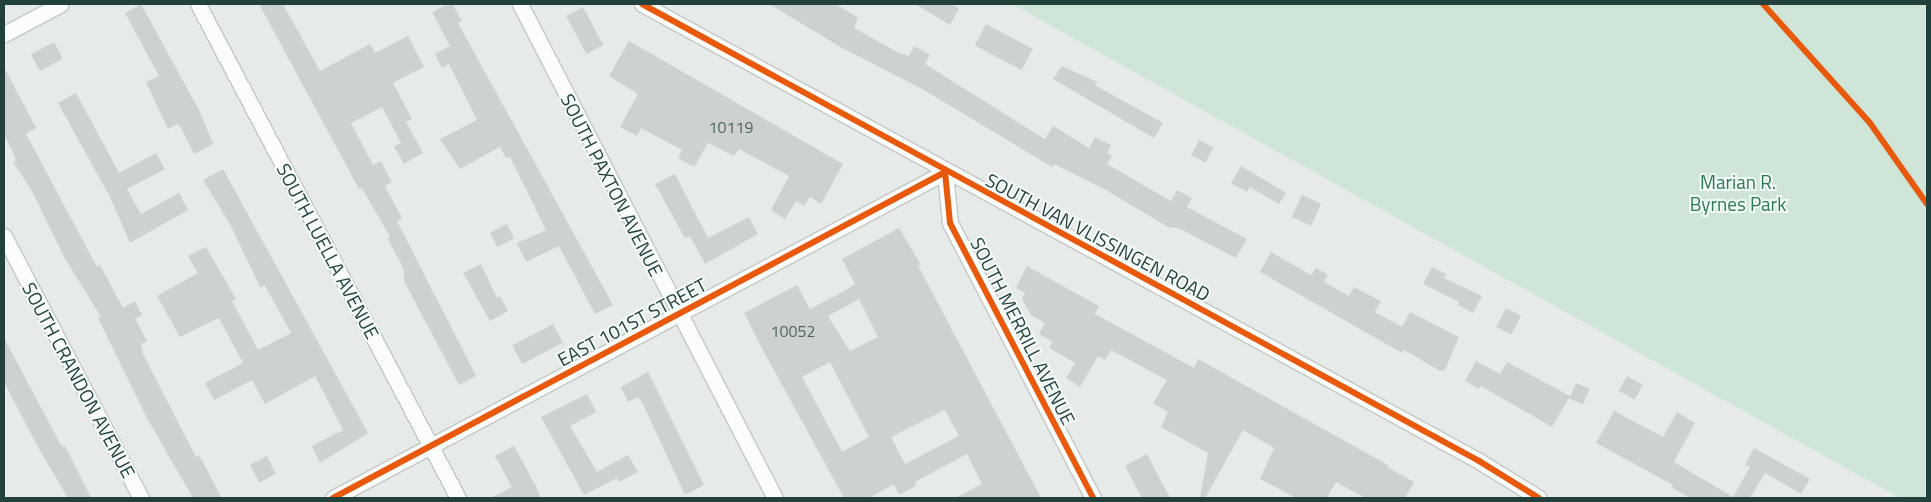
<!DOCTYPE html>
<style>
body{margin:0}
#map{position:relative;width:1931px;height:502px;overflow:hidden;background:#e6ebe9;font-family:"Titillium Web",sans-serif}
div>[style]{position:absolute}
.green>*{inset:0;background:#cee5d7}
.building>*{inset:0;background:#cdd2d1;transform-origin:0 0}
.roads{filter:drop-shadow(1px 0 #c3c8c6) drop-shadow(-1px 0 #c3c8c6) drop-shadow(0 1px #c3c8c6) drop-shadow(0 -1px #c3c8c6)}
.minor>*{height:15px;margin:-7.5px;padding:0 7.5px;transform-origin:7.5px;border-radius:7.5px;background:#fbfcfc}
.cycleway>*{height:6px;margin:-3px;padding:0 3px;transform-origin:3px;border-radius:3px;background:#e8590c}
span{translate:-50% -50%;white-space:nowrap;text-align:center;line-height:1.15;-webkit-text-stroke:4px #f4faf8;paint-order:stroke}
.number-label{font-size:16px;color:#4e6562}
.number-label span{-webkit-text-stroke-width:0}
.park-label{font-size:19px;color:#297952}
.street-label{font-size:19px;color:#22403c}
.frame{position:absolute;inset:0;border:5px solid #22403c;pointer-events:none}
</style>
<div id="map">
<div class="green">
<i style="clip-path:polygon(1012px 4px,1927px 4px,1927px 498px,1900px 498px)"></i>
</div>
<div class="building">
<i style="clip-path:polygon(141px 4px,200px 112px,213px 144px,194px 154px,180px 126px,177px 124px,168px 129px,146px 82px,159px 76px,125px 13px)"></i>
<i style="clip-path:polygon(259px 4px,283px 4px,320px 71px,370px 44px,375px 53px,408px 36px,424px 67px,393px 83px,412px 119px,406px 122px,423px 153px,404px 164px,394px 146px,401px 143px,382px 107px,351px 123px,373px 165px,381px 161px,392px 182px,385px 186px,402px 218px,397px 221px,476px 376px,459px 385px,404px 281px,404px 270px,388px 239px,390px 237px,362px 188px,359px 189px)"></i>
<i style="clip-path:polygon(448px 4px,453px 4px,462px 21px,458px 23px,613px 305px,595px 314px,559px 246px,526px 262px,517px 243px,546px 230px,510px 157px,506px 158px,500px 147px,460px 169px,440px 139px,477px 120px,449px 64px,442px 68px,435px 54px,450px 46px,432px 12px)"></i>
<i style="clip-path:polygon(769px 4px,836px 4px,858px 18px,854px 28px,899px 53px,909px 56px,914px 46px,930px 55px,925px 64px,1045px 139px,1053px 126px,1089px 148px,1095px 137px,1111px 145px,1107px 153px,1112px 156px,1107px 164px,1171px 201px,1177px 190px,1192px 198px,1187px 207px,1247px 239px,1236px 258px,1178px 228px,1168px 227px,1104px 189px,1054px 164px,1052px 167px,924px 90px,842px 48px)"></i>
<i style="clip-path:polygon(915px 4px,951px 4px,959px 8px,950px 25px)"></i>
<i style="left:583px;top:7px;width:43px;height:19px;rotate:62deg"></i>
<i style="left:986px;top:24px;width:53px;height:24px;rotate:28deg"></i>
<i style="clip-path:polygon(629px 41px,843px 164px,821px 204px,810px 197px,804px 206px,796px 201px,785px 219px,771px 210px,789px 176px,754px 157px,739px 149px,734px 156px,708px 143px,694px 167px,678px 158px,682px 150px,641px 128px,637px 136px,620px 127px,638px 94px,609px 76px)"></i>
<i style="left:54px;top:42px;width:19px;height:26px;rotate:62deg"></i>
<i style="clip-path:polygon(1062px 66px,1097px 82px,1095px 85px,1163px 123px,1154px 138px,1053px 79px)"></i>
<i style="clip-path:polygon(4px 67px,36px 128px,26px 134px,97px 267px,100px 265px,123px 308px,135px 301px,142px 315px,135px 319px,147px 341px,141px 344px,143px 354px,196px 457px,199px 455px,222px 498px,193px 498px,148px 420px,98px 318px,101px 317px,64px 257px,31px 189px,13px 162px,16px 160px,12px 150px,4px 135px)"></i>
<i style="clip-path:polygon(76px 93px,119px 173px,156px 153px,165px 169px,127px 189px,141px 214px,179px 193px,188px 210px,130px 243px,110px 197px,58px 103px)"></i>
<i style="left:1199px;top:140px;width:16px;height:17px;rotate:27deg"></i>
<i style="clip-path:polygon(1241px 166px,1286px 193px,1279px 204px,1250px 187px,1247px 192px,1231px 183px)"></i>
<i style="clip-path:polygon(223px 169px,368px 433px,320px 463px,312px 446px,343px 430px,315px 376px,265px 404px,252px 380px,214px 400px,205px 383px,243px 363px,236px 350px,219px 318px,180px 337px,157px 296px,198px 273px,188px 256px,206px 247px,236px 299px,232px 301px,258px 350px,291px 333px,265px 286px,260px 287px,231px 226px,203px 180px)"></i>
<i style="clip-path:polygon(675px 174px,708px 238px,749px 217px,758px 234px,705px 264px,690px 236px,685px 238px,655px 184px)"></i>
<i style="left:1302px;top:195px;width:21px;height:24px;rotate:25deg"></i>
<i style="left:507px;top:224px;width:16px;height:19px;rotate:63deg"></i>
<i style="clip-path:polygon(evenodd,899px 228px,921px 265px,918px 266px,923px 275px,1041px 498px,955px 498px,982px 484px,967px 454px,915px 482px,916px 486px,899px 495px,894px 484px,869px 498px,844px 498px,757px 339px,744px 313px,797px 285px,810px 309px,841px 293px,855px 284px,842px 259px,899px 228px,859px 299px,878px 337px,850px 351px,828px 316px,859px 299px,899px 228px,830px 362px,869px 437px,842px 452px,802px 377px,830px 362px,899px 228px,945px 410px,959px 436px,905px 464px,891px 437px,945px 410px)"></i>
<i style="clip-path:polygon(1271px 252px,1311px 275px,1316px 268px,1328px 275px,1324px 282px,1349px 296px,1354px 287px,1381px 301px,1375px 312px,1402px 327px,1410px 312px,1459px 337px,1445px 370px,1440px 371px,1404px 350px,1402px 353px,1260px 272px)"></i>
<i style="clip-path:polygon(481px 264px,497px 298px,500px 296px,508px 311px,490px 321px,463px 273px)"></i>
<i style="clip-path:polygon(1027px 266px,1099px 306px,1095px 314px,1194px 368px,1198px 359px,1388px 465px,1387px 467px,1414px 482px,1405px 498px,1365px 498px,1336px 482px,1327px 498px,1296px 498px,1260px 479px,1274px 448px,1243px 430px,1205px 498px,1200px 498px,1208px 453px,1161px 427px,1168px 412px,1153px 403px,1167px 380px,1111px 350px,1105px 360px,1098px 356px,1080px 387px,1066px 378px,1075px 363px,1049px 348px,1053px 342px,1039px 334px,1045px 323px,1031px 315px,1022px 299px,1025px 293px,1016px 288px)"></i>
<i style="clip-path:polygon(1432px 267px,1446px 274px,1444px 278px,1482px 296px,1473px 313px,1458px 305px,1459px 302px,1423px 284px)"></i>
<i style="left:1506px;top:308px;width:17px;height:21px;rotate:28deg"></i>
<i style="left:553px;top:324px;width:21px;height:46px;rotate:62deg"></i>
<i style="clip-path:polygon(4px 338px,62px 447px,65px 446px,91px 498px,68px 498px,40px 451px,4px 382px)"></i>
<i style="clip-path:polygon(1476px 361px,1500px 374px,1507px 362px,1570px 396px,1552px 427px,1481px 386px,1479px 389px,1465px 381px)"></i>
<i style="clip-path:polygon(648px 372px,704px 485px,685px 495px,642px 402px,638px 397px,628px 402px,621px 387px)"></i>
<i style="left:1627px;top:376px;width:18px;height:17px;rotate:29deg"></i>
<i style="left:1576px;top:383px;width:15px;height:17px;rotate:23deg"></i>
<i style="clip-path:polygon(587px 394px,596px 412px,570px 426px,597px 472px,628px 455px,638px 472px,619px 482px,617px 478px,584px 495px,541px 417px)"></i>
<i style="clip-path:polygon(1614px 411px,1663px 437px,1677px 412px,1695px 423px,1674px 462px,1733px 497px,1750px 467px,1745px 465px,1754px 448px,1810px 479px,1801px 494px,1765px 473px,1750px 498px,1690px 498px,1671px 487px,1673px 485px,1596px 443px)"></i>
<i style="clip-path:polygon(514px 446px,539px 492px,540px 498px,491px 498px,512px 487px,495px 456px)"></i>
<i style="clip-path:polygon(1147px 454px,1170px 498px,1142px 498px,1125px 466px)"></i>
<i style="left:267px;top:456px;width:20px;height:19px;rotate:63deg"></i>
</div>
<div class="roads">
<div class="minor">
<i style="left:198px;top:4px;width:558px;rotate:62.24deg"></i>
<i style="left:520px;top:4px;width:556px;rotate:62.7deg"></i>
<i style="left:642px;top:4px;width:954px;rotate:28.63deg"></i>
<i style="left:1479px;top:461px;width:70px;rotate:31.7deg"></i>
<i style="left:4px;top:34px;width:64px;rotate:-27.8deg"></i>
<i style="left:4px;top:236px;width:296px;rotate:62.4deg"></i>
<i style="left:333px;top:498px;width:693px;rotate:-28.04deg"></i>
<i style="left:945px;top:172px;width:51px;rotate:84.4deg"></i>
<i style="left:950px;top:223px;width:310px;rotate:62.5deg"></i>
</div>
</div>
<div class="cycleway">
<i style="left:642px;top:4px;width:954px;rotate:28.63deg"></i>
<i style="left:1479px;top:461px;width:70px;rotate:31.7deg"></i>
<i style="left:1763px;top:4px;width:160px;rotate:48deg"></i>
<i style="left:1870px;top:123px;width:99px;rotate:54.9deg"></i>
<i style="left:333px;top:498px;width:693px;rotate:-28.04deg"></i>
<i style="left:945px;top:172px;width:51px;rotate:84.4deg"></i>
<i style="left:950px;top:223px;width:310px;rotate:62.5deg"></i>
</div>
<div class="number-label">
<span style="left:731px;top:127px">10119</span>
<span style="left:793px;top:331px">10052</span>
</div>
<div class="park-label">
<span style="left:1738px;top:193px">Marian R.<br>Byrnes Park</span>
</div>
<div class="street-label">
<span style="left:612px;top:185px;rotate:63deg">SOUTH PAXTON AVENUE</span>
<span style="left:1098px;top:237px;rotate:28deg">SOUTH VAN VLISSINGEN ROAD</span>
<span style="left:328px;top:251px;rotate:62deg">SOUTH LUELLA AVENUE</span>
<span style="left:632px;top:322px;rotate:-28deg">EAST 101ST STREET</span>
<span style="left:1023px;top:331px;rotate:63deg">SOUTH MERRILL AVENUE</span>
<span style="left:79px;top:380px;rotate:62deg">SOUTH CRANDON AVENUE</span>
</div>
<div class="frame"></div>
</div>
